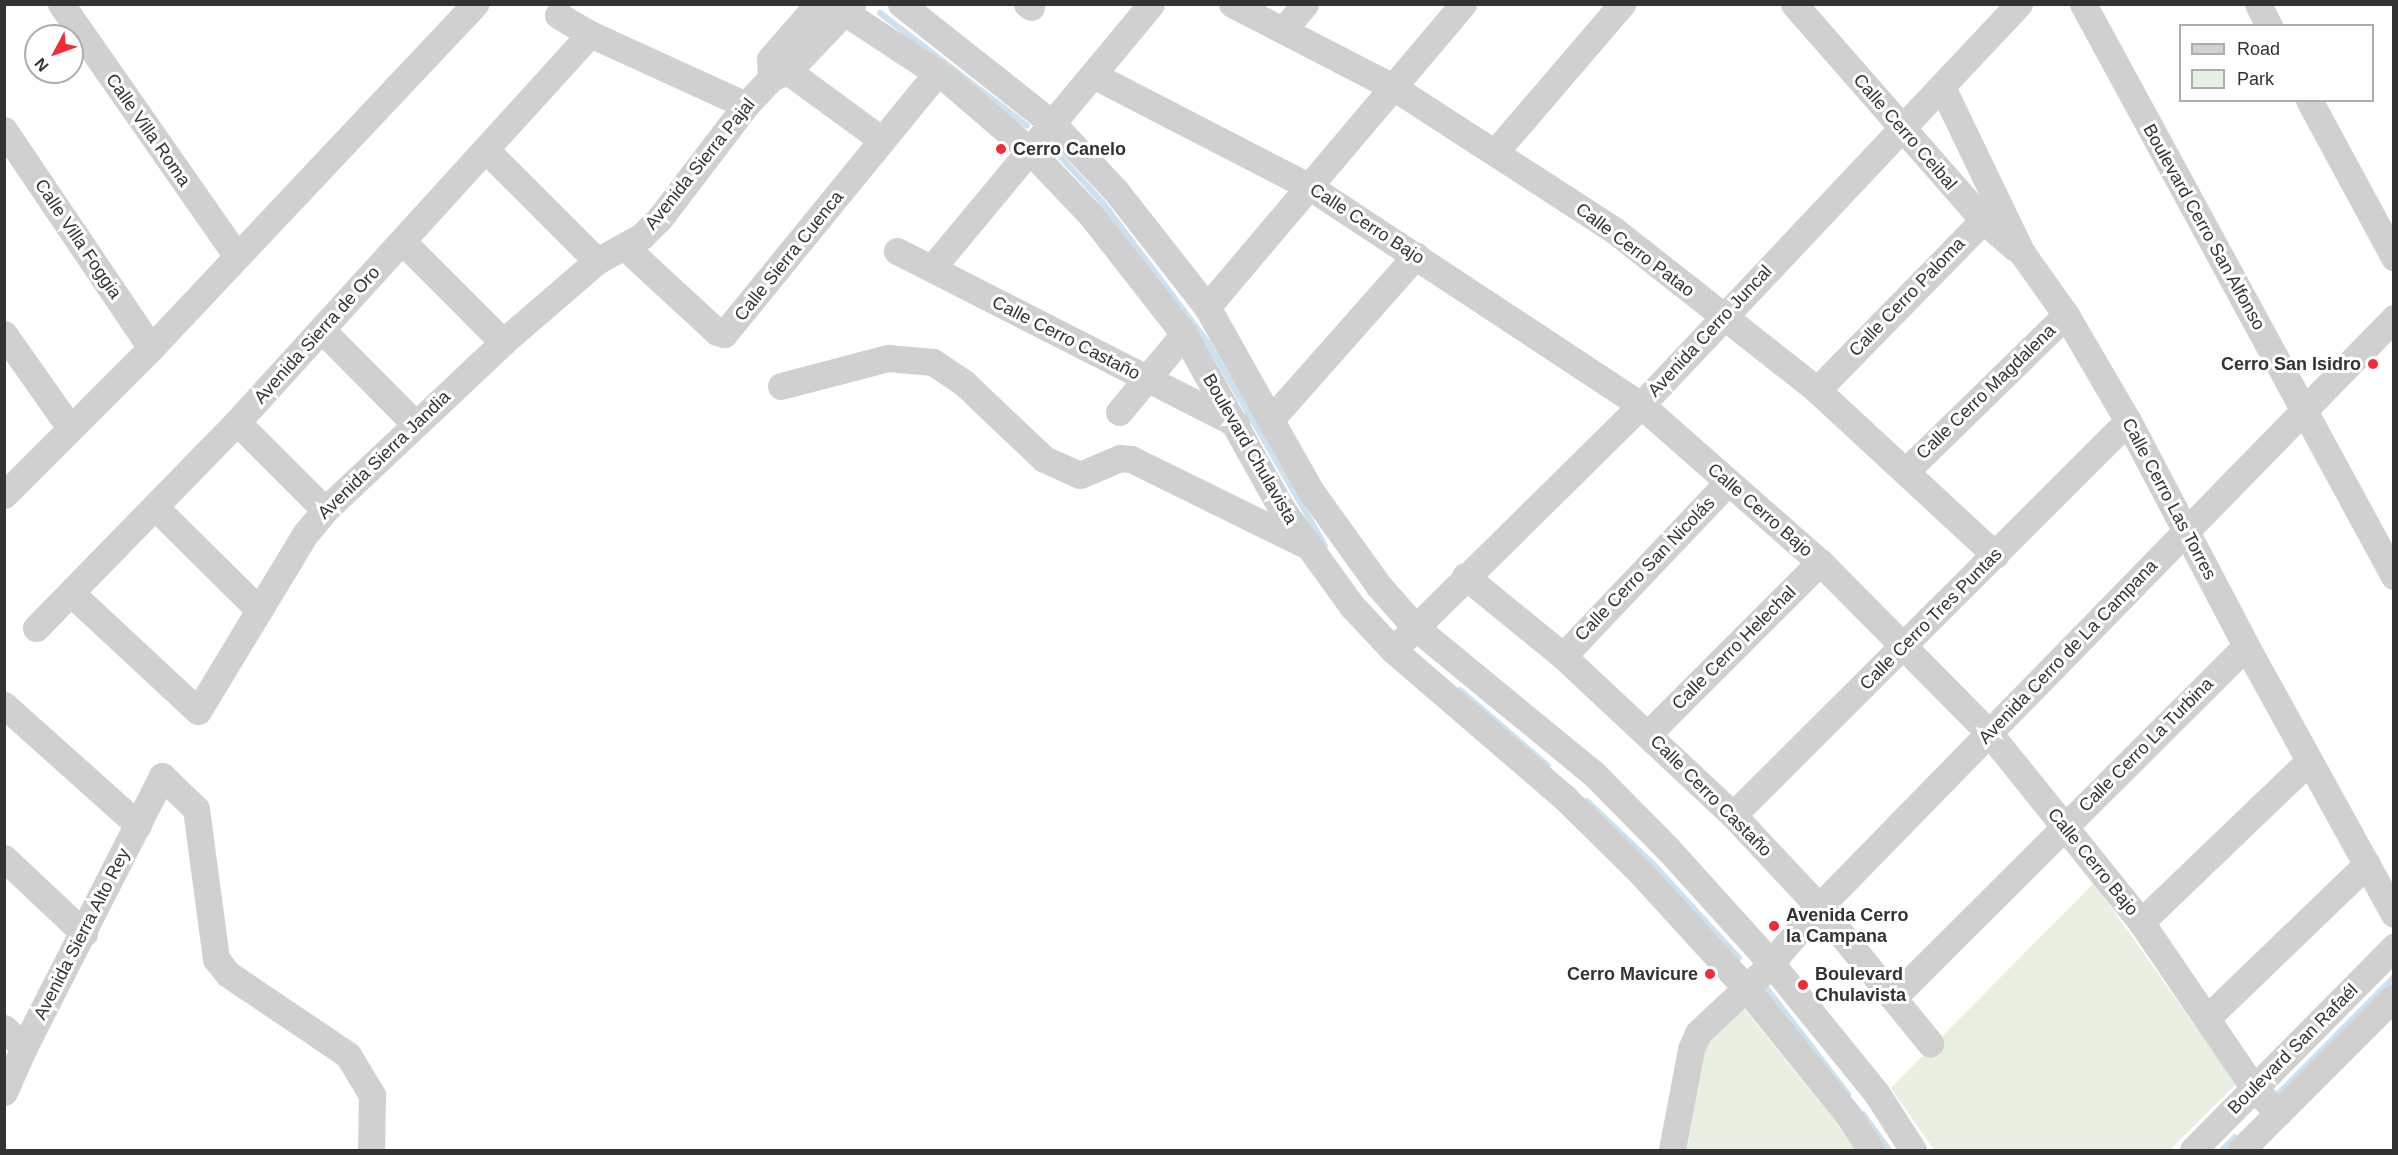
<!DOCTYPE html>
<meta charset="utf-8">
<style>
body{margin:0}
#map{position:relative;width:2398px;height:1155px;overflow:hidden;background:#fff;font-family:Helvetica,sans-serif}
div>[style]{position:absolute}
.green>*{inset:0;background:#e8f0e1}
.stream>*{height:6px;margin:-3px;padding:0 3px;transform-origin:3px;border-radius:3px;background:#cce1f0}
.minor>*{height:27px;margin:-13.5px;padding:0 13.5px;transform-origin:13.5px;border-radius:13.5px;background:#d0d0d0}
.dots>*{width:16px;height:16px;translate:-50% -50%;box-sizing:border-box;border:3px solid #fff;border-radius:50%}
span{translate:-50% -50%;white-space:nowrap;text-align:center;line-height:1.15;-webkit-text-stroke:6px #fff;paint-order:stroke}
.street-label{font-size:18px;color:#333}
.poi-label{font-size:18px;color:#333;font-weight:700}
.left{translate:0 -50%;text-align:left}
.right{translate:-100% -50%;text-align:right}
.frame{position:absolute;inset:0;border:6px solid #333;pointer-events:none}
.legend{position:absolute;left:2179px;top:24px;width:195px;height:78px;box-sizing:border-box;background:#fff;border:2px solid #adadad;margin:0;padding:8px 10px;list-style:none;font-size:18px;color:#333}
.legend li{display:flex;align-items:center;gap:12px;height:30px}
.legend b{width:30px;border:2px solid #adadad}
.north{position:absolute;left:24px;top:24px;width:60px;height:60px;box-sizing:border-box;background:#fff;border:2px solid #adadad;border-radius:50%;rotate:229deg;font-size:16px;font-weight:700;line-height:24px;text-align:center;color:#333}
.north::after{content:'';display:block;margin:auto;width:21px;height:27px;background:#f42b33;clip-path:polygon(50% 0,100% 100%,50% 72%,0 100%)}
</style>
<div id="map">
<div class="green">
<i style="clip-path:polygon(2094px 883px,2236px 1084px,2170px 1150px,1934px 1150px,1891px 1088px)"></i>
<i style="clip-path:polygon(1742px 1006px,1832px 1117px,1855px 1150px,1687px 1150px,1703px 1054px,1709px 1039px)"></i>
</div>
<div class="stream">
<i style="left:880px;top:13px;width:185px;rotate:37.5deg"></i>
<i style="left:1056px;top:152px;width:69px;rotate:47.3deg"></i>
<i style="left:1103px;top:203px;width:175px;rotate:53.1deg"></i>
<i style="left:1208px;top:343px;width:234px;rotate:60deg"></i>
<i style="left:1460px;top:690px;width:116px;rotate:40.8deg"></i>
<i style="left:1587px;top:801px;width:93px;rotate:43.7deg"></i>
<i style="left:1654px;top:865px;width:126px;rotate:47.6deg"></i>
<i style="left:1764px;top:985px;width:138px;rotate:52.4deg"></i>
<i style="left:2279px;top:1093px;width:163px;rotate:-45.2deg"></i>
<i style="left:1863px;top:1114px;width:44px;rotate:54.2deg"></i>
<i style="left:2222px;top:1150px;width:18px;rotate:-45deg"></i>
</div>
<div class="minor">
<i style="left:61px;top:4px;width:306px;rotate:55.1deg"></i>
<i style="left:832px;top:4px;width:140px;rotate:33.3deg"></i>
<i style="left:949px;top:81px;width:107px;rotate:40.8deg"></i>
<i style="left:1030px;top:151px;width:88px;rotate:46.4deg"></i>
<i style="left:1091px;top:215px;width:151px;rotate:52deg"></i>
<i style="left:1184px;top:334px;width:201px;rotate:60.8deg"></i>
<i style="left:1282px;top:509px;width:120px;rotate:54.2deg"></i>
<i style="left:1352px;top:606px;width:60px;rotate:47deg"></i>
<i style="left:1393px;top:650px;width:227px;rotate:40.7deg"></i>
<i style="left:1565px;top:798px;width:105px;rotate:44.6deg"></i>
<i style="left:1640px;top:872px;width:157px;rotate:47.6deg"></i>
<i style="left:1746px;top:988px;width:163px;rotate:51.2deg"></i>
<i style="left:1848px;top:1115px;width:42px;rotate:56.7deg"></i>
<i style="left:901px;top:4px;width:194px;rotate:38.3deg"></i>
<i style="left:1053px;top:124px;width:92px;rotate:46.8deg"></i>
<i style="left:1116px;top:191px;width:147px;rotate:51.9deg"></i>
<i style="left:1207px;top:307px;width:210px;rotate:60.6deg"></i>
<i style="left:1310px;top:490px;width:118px;rotate:54.3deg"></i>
<i style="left:1379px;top:586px;width:55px;rotate:48.7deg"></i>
<i style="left:1415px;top:627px;width:230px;rotate:39.4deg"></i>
<i style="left:1593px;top:773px;width:107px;rotate:45.4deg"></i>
<i style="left:1668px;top:849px;width:154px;rotate:47.9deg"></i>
<i style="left:1771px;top:963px;width:169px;rotate:51deg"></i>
<i style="left:1877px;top:1094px;width:67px;rotate:57.3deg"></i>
<i style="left:1027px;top:4px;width:5px;rotate:37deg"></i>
<i style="left:1232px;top:4px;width:181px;rotate:27.3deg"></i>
<i style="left:1393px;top:87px;width:263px;rotate:32.9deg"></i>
<i style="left:1614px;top:230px;width:258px;rotate:38.2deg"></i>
<i style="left:1817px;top:390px;width:243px;rotate:42.8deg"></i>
<i style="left:1794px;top:4px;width:286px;rotate:48.8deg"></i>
<i style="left:1982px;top:219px;width:43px;rotate:41.2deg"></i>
<i style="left:2083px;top:4px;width:651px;rotate:61.47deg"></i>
<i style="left:2258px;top:4px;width:25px;rotate:63deg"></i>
<i style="left:558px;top:15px;width:37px;rotate:31deg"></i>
<i style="left:590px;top:34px;width:171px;rotate:24.5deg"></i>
<i style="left:1284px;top:29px;width:33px;rotate:-50deg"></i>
<i style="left:774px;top:61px;width:134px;rotate:36.2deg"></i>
<i style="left:1093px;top:75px;width:244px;rotate:27.3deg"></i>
<i style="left:1310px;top:187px;width:396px;rotate:33.4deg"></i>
<i style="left:1641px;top:405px;width:238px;rotate:41.3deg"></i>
<i style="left:1820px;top:562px;width:242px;rotate:45.3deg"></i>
<i style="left:1990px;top:734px;width:241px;rotate:51.2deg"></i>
<i style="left:2141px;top:922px;width:201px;rotate:55.8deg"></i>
<i style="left:2254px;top:1088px;width:35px;rotate:46deg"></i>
<i style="left:771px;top:77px;width:18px;rotate:-93deg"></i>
<i style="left:770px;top:59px;width:73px;rotate:-48.9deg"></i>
<i style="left:1942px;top:87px;width:184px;rotate:64.3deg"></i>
<i style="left:2022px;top:253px;width:76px;rotate:54.6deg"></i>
<i style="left:2066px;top:315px;width:123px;rotate:59.7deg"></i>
<i style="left:2128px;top:421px;width:254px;rotate:62.3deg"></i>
<i style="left:2246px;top:646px;width:306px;rotate:61.1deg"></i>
<i style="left:2309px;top:100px;width:179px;rotate:61.6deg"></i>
<i style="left:4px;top:130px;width:263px;rotate:56deg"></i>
<i style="left:487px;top:151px;width:156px;rotate:45deg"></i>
<i style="left:1496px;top:151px;width:194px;rotate:-49.4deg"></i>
<i style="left:402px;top:241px;width:143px;rotate:45deg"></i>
<i style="left:625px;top:247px;width:125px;rotate:42.7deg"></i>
<i style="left:717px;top:332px;width:7px;rotate:16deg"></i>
<i style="left:724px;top:334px;width:335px;rotate:-50.8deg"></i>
<i style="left:897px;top:251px;width:381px;rotate:27deg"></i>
<i style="left:932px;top:268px;width:343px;rotate:-50.3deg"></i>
<i style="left:1207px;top:307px;width:397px;rotate:-49.8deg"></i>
<i style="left:322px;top:330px;width:131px;rotate:45.3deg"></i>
<i style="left:4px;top:334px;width:115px;rotate:54.9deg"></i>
<i style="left:781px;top:386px;width:111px;rotate:-14.7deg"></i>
<i style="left:888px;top:358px;width:45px;rotate:5.1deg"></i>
<i style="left:933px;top:362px;width:37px;rotate:34deg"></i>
<i style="left:964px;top:383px;width:110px;rotate:43.5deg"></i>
<i style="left:1044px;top:459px;width:39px;rotate:24deg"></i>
<i style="left:1080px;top:475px;width:43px;rotate:-23deg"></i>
<i style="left:1120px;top:458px;width:11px;rotate:5deg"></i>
<i style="left:1131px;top:459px;width:193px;rotate:26.2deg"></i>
<i style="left:1817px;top:390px;width:253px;rotate:-45.6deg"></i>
<i style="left:1119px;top:412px;width:102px;rotate:-50.2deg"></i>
<i style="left:1272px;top:418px;width:217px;rotate:-48.5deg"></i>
<i style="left:237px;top:422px;width:124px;rotate:45deg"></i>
<i style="left:1907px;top:470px;width:222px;rotate:-44.3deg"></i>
<i style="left:4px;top:495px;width:208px;rotate:-45deg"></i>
<i style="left:151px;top:348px;width:473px;rotate:-46.7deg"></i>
<i style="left:156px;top:508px;width:145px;rotate:44.7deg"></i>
<i style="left:1465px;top:576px;width:127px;rotate:39.2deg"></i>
<i style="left:1563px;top:656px;width:233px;rotate:43.1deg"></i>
<i style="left:1733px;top:815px;width:126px;rotate:46.9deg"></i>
<i style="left:1819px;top:907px;width:176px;rotate:50.8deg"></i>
<i style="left:71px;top:593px;width:173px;rotate:42.9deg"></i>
<i style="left:198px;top:711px;width:208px;rotate:-58.8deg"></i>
<i style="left:306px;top:533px;width:30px;rotate:-50deg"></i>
<i style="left:325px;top:510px;width:245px;rotate:-43.3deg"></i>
<i style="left:503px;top:342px;width:124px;rotate:-40.8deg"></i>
<i style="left:597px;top:261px;width:51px;rotate:-29.1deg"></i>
<i style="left:642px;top:236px;width:25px;rotate:-45deg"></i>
<i style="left:660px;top:218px;width:142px;rotate:-52.7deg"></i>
<i style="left:746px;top:105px;width:37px;rotate:-47deg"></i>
<i style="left:771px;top:78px;width:18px;rotate:-22deg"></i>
<i style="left:788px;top:71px;width:93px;rotate:-46.3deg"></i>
<i style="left:36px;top:628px;width:288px;rotate:-45.7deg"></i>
<i style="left:237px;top:422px;width:525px;rotate:-47.7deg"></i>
<i style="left:1404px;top:639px;width:333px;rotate:-44.6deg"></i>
<i style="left:1641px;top:405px;width:551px;rotate:-46.69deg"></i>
<i style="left:1563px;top:656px;width:240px;rotate:-46.5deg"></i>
<i style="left:4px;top:705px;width:180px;rotate:41.8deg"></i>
<i style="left:1649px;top:733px;width:242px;rotate:-45deg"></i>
<i style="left:1733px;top:815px;width:558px;rotate:-44.93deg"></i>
<i style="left:4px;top:858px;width:110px;rotate:43.2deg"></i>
<i style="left:2141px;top:922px;width:233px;rotate:-43.8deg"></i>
<i style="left:1894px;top:997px;width:497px;rotate:-44.9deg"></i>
<i style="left:2207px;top:1018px;width:222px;rotate:-43.9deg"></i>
<i style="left:4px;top:1028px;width:28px;rotate:44deg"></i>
<i style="left:4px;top:1092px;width:49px;rotate:-66deg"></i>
<i style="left:24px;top:1047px;width:304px;rotate:-63deg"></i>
<i style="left:162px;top:776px;width:47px;rotate:44.1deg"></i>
<i style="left:196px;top:809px;width:151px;rotate:82.4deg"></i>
<i style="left:216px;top:959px;width:19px;rotate:51deg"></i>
<i style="left:228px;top:974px;width:145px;rotate:34deg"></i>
<i style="left:348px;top:1055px;width:47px;rotate:59deg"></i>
<i style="left:372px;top:1095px;width:55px;rotate:91deg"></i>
<i style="left:1672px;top:1150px;width:103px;rotate:-79.3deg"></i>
<i style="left:1691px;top:1049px;width:17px;rotate:-66deg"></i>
<i style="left:1698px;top:1033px;width:89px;rotate:-43.2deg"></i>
<i style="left:1763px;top:972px;width:86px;rotate:-49.3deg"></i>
<i style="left:1819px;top:907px;width:823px;rotate:-45.69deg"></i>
<i style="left:2193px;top:1150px;width:286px;rotate:-45.3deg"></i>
<i style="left:2241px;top:1150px;width:216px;rotate:-45deg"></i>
</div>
<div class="dots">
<i style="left:1001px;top:149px;background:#f42b33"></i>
<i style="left:2373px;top:364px;background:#f42b33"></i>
<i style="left:1774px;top:926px;background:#f42b33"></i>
<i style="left:1710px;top:974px;background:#f42b33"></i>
<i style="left:1803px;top:985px;background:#f42b33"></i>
</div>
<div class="street-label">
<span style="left:148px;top:130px;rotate:55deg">Calle Villa Roma</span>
<span style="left:1905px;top:132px;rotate:49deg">Calle Cerro Ceibal</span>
<span style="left:700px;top:164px;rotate:-51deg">Avenida Sierra Pajal</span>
<span style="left:1367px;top:224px;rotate:33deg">Calle Cerro Bajo</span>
<span style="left:2204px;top:227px;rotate:61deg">Boulevard Cerro San Alfonso</span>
<span style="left:78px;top:239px;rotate:56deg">Calle Villa Foggia</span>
<span style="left:1635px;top:250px;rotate:37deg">Calle Cerro Patao</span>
<span style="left:789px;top:256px;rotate:-51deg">Calle Sierra Cuenca</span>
<span style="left:1907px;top:297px;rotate:-46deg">Calle Cerro Paloma</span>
<span style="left:1710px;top:331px;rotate:-47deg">Avenida Cerro Juncal</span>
<span style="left:317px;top:335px;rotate:-48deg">Avenida Sierra de Oro</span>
<span style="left:1066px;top:338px;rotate:27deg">Calle Cerro Castaño</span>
<span style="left:1986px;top:392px;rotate:-44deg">Calle Cerro Magdalena</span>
<span style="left:1250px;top:449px;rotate:60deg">Boulevard Chulavista</span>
<span style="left:384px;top:455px;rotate:-44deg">Avenida Sierra Jandia</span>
<span style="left:2169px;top:499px;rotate:62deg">Calle Cerro Las Torres</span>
<span style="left:1760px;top:510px;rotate:41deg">Calle Cerro Bajo</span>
<span style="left:1645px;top:569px;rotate:-46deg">Calle Cerro San Nicolás</span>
<span style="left:1931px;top:619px;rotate:-45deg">Calle Cerro Tres Puntas</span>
<span style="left:1734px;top:648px;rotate:-45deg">Calle Cerro Helechal</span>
<span style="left:2068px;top:652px;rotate:-46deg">Avenida Cerro de La Campana</span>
<span style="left:2146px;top:745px;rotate:-45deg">Calle Cerro La Turbina</span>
<span style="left:1711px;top:796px;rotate:45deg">Calle Cerro Castaño</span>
<span style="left:2093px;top:862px;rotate:51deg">Calle Cerro Bajo</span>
<span style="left:82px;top:934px;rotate:-63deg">Avenida Sierra Alto Rey</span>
<span style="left:2293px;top:1049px;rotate:-45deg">Boulevard San Rafaél</span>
</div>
<div class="poi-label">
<span class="left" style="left:1013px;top:149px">Cerro Canelo</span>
<span class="right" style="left:2361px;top:364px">Cerro San Isidro</span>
<span class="left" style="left:1786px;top:926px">Avenida Cerro<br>la Campana</span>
<span class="right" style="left:1698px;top:974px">Cerro Mavicure</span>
<span class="left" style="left:1815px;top:985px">Boulevard<br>Chulavista</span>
</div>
<div class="frame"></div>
<ul class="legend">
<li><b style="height:8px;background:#d0d0d0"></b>Road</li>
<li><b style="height:16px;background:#e8f0e1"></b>Park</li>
</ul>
<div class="north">N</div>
</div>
